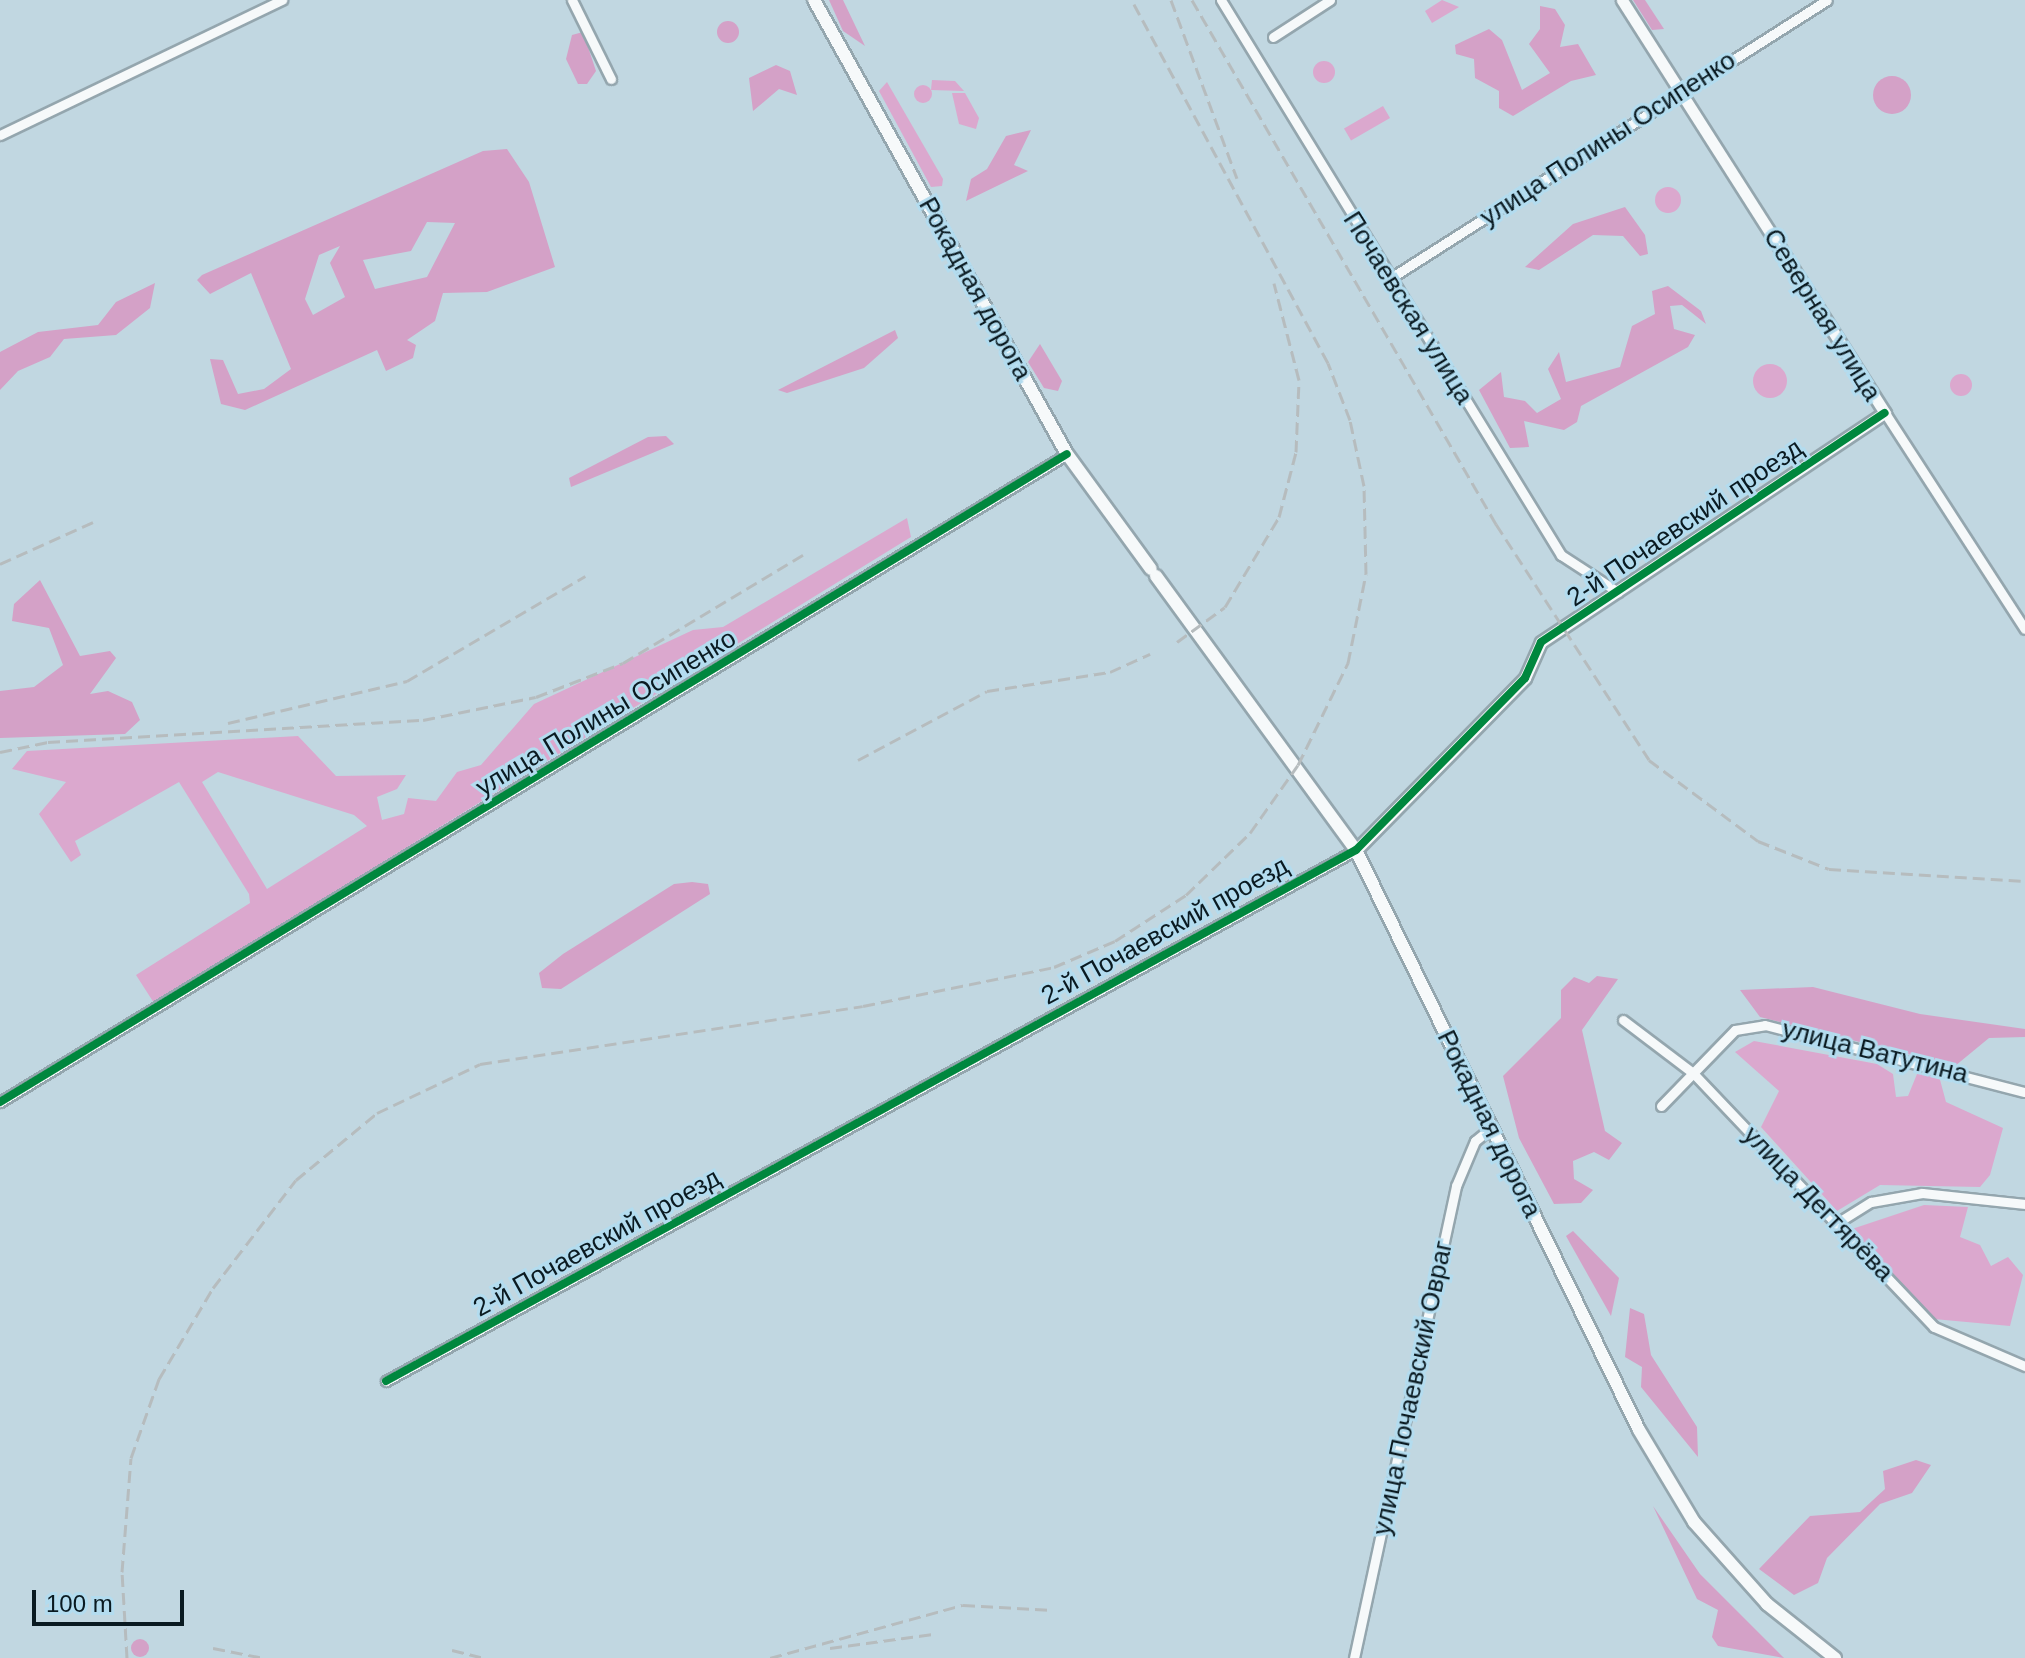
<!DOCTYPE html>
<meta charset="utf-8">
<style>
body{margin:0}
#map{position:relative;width:2025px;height:1658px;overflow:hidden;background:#c1d7e1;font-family:Helvetica,sans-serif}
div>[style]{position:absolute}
.green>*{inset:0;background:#dba8ce;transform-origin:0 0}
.round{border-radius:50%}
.forest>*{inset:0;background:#d4a1c7}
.roads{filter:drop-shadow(2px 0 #94a6ae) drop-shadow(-2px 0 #94a6ae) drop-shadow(0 2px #94a6ae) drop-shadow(0 -2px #94a6ae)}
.minor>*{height:9px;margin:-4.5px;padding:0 4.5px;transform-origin:4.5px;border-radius:4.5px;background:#f6f9fa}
.tertiary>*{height:11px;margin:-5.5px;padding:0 5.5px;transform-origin:5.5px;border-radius:5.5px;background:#f6f9fa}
.secondary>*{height:12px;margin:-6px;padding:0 6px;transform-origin:6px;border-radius:6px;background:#f6f9fa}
.rail>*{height:3px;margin-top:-1.5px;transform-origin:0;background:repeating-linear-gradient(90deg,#b6bcbe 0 12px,transparent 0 18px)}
.cycleway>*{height:8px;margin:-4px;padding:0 4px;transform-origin:4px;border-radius:4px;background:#00873e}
span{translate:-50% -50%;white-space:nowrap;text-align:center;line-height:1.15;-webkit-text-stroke:6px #b3dcef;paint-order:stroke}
.street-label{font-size:26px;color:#0a1a21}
.scale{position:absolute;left:32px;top:1590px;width:152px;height:36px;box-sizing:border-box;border:4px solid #0a1a21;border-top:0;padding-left:10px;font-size:24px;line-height:28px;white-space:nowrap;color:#0a1a21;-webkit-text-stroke:6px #b3dcef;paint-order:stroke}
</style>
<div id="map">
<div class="green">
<i style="clip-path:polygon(1442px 0,1459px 7px,1432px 23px,1425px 11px)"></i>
<i class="round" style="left:1313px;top:61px;width:22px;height:22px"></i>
<i style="clip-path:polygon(932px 80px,955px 81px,964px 91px,931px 90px)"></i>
<i style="clip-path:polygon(887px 82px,943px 179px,942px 186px,931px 187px,879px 91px)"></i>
<i class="round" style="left:914px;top:85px;width:18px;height:18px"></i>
<i style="clip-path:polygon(952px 93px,965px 93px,979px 118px,976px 129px,959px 124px)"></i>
<i style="left:1383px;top:106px;width:14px;height:45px;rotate:60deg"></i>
<i class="round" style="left:1655px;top:187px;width:26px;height:26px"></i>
<i class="round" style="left:1753px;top:364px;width:34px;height:34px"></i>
<i class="round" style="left:1950px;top:374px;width:22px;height:22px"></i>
<i style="clip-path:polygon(evenodd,907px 518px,911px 537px,154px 1003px,136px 975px,250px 903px,249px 894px,179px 782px,75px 841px,81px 855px,71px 862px,39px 814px,66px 782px,12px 769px,27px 751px,298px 736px,336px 776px,406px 775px,397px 789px,377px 797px,382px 820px,404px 814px,408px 798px,436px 801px,457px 772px,481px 765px,534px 704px,693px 630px,723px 627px,907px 518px,218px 772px,354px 815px,367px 826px,267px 889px,202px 782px,218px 772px)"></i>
<i style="clip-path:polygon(1754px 1041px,1877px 1064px,1893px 1074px,1896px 1097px,1908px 1096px,1917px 1074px,1939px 1076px,1946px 1102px,2003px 1128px,1990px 1175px,1980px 1187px,1880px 1185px,1837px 1211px,1761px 1127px,1779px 1091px,1735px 1052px)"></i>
<i style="clip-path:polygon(1924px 1205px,1968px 1207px,1960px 1237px,1980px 1245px,1991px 1266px,2008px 1257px,2023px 1275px,2010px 1326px,1934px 1319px,1852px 1229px)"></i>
</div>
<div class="forest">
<i style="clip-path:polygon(829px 0,843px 0,865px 46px,843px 31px)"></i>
<i style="clip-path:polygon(1633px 0,1645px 0,1664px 29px,1652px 30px)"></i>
<i style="clip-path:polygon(1540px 6px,1555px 9px,1565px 25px,1560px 47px,1578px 44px,1596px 75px,1571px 81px,1513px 116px,1499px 108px,1499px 91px,1475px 78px,1474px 59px,1456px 54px,1455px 45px,1489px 29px,1502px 40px,1522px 90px,1550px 73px,1529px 44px,1540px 29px)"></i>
<i class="round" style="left:717px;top:21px;width:22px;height:22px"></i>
<i style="clip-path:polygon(583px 32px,596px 71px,587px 84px,578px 84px,566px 59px,572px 35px)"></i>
<i style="clip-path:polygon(776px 65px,790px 71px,797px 95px,779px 89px,753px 111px,749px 78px)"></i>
<i class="round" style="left:1873px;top:76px;width:38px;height:38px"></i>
<i style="clip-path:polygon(1031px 130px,1014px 165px,1028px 171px,966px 201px,971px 179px,987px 169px,1006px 136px)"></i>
<i style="clip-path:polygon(evenodd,507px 149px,529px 182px,555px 267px,487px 292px,443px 293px,435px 321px,407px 340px,416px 345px,413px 358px,386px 371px,377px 350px,245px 410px,221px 404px,210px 359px,223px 360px,238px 394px,264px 389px,291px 369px,251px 273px,210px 294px,197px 280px,202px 275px,483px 151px,507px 149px,427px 222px,455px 223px,427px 277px,375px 289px,363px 260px,411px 251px,427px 222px,507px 149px,340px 246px,330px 263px,345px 297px,313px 315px,305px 299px,319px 255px,340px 246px)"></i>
<i style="clip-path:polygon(1625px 207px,1645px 235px,1648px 254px,1640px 256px,1623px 236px,1593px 235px,1539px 270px,1525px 267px,1573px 224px)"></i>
<i style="clip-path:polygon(155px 283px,150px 308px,116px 335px,64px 339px,50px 357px,18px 371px,0 390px,0 352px,38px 332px,98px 325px,116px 302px)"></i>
<i style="clip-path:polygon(1668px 286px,1701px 311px,1706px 324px,1682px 305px,1670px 306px,1674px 329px,1695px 335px,1688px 347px,1581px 406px,1577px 422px,1564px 430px,1524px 421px,1529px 447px,1510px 448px,1479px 390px,1501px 372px,1504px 397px,1525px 401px,1537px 413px,1561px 399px,1548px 369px,1559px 352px,1566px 382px,1620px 367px,1632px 326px,1655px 314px,1652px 291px)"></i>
<i style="clip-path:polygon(895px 330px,898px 338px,864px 368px,787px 393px,778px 390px)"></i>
<i style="clip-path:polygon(1040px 344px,1062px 381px,1058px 391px,1044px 388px,1028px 362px)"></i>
<i style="clip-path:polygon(666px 436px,674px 444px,571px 487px,569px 478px,648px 437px)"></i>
<i style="clip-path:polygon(40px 580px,80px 656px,110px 651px,116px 658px,90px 694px,108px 691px,132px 702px,140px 720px,125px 734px,0 738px,0 691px,34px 687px,63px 665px,49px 628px,12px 621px,14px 604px)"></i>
<i style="clip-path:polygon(692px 882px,708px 884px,710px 894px,561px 989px,542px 988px,539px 973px,563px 954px,674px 884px)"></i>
<i style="clip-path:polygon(1597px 976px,1618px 979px,1582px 1030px,1605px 1131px,1622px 1143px,1609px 1160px,1594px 1152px,1573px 1161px,1574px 1179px,1593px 1190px,1581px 1203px,1554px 1204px,1519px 1138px,1503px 1076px,1561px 1018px,1561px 990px,1574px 977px,1589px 983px)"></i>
<i style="clip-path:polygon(1813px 987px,1920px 1014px,2025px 1029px,2025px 1037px,1989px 1038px,1955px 1066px,1760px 1017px,1740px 990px)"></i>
<i style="clip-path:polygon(1573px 1231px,1619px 1278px,1611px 1316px,1566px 1236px)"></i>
<i style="clip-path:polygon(1630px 1308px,1644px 1314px,1651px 1355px,1697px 1427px,1698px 1457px,1641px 1387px,1642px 1367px,1625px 1357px)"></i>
<i style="clip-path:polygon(1916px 1460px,1931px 1465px,1912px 1493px,1880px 1504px,1827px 1558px,1818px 1583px,1794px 1595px,1759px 1569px,1810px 1516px,1860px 1512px,1885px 1489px,1883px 1471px)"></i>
<i style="clip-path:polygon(1653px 1506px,1700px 1574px,1784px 1658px,1718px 1646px,1712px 1637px,1718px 1610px,1697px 1599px)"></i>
<i class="round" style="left:131px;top:1639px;width:18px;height:18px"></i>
</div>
<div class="roads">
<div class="minor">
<i style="left:572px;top:0;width:88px;rotate:63.7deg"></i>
<i style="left:1221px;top:0;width:651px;rotate:58.51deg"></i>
<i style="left:1561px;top:555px;width:68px;rotate:33deg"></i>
<i style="left:1273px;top:37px;width:68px;rotate:-33deg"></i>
<i style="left:0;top:135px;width:313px;rotate:-25.6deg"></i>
<i style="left:1389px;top:279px;width:519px;rotate:-32.5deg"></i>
<i style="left:1885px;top:413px;width:257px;rotate:57.1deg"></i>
<i style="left:1623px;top:1020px;width:88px;rotate:37.1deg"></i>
<i style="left:1693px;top:1073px;width:350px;rotate:46.5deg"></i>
<i style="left:1934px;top:1327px;width:99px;rotate:23.2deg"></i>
<i style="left:0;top:1102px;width:1248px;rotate:-31.27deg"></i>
<i style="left:1661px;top:1106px;width:106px;rotate:-45.8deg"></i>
<i style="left:1735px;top:1030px;width:30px;rotate:-9deg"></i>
<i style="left:1765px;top:1025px;width:268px;rotate:14.5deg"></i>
<i style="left:1837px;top:1223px;width:40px;rotate:-32deg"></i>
<i style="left:1871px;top:1202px;width:52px;rotate:-10deg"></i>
<i style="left:1922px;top:1193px;width:104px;rotate:6.1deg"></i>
<i style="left:386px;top:1381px;width:1106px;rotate:-28.7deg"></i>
<i style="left:1354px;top:1658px;width:483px;rotate:-77.8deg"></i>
<i style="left:1456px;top:1186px;width:49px;rotate:-67.1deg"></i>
<i style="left:1475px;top:1141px;width:21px;rotate:-39deg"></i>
</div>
<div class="tertiary">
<i style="left:1356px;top:850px;width:241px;rotate:-45.5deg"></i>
<i style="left:1525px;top:678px;width:39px;rotate:-66deg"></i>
<i style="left:1541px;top:642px;width:413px;rotate:-33.7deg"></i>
<i style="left:1885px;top:413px;width:490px;rotate:-122.5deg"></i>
</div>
<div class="secondary">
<i style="left:814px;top:0;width:520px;rotate:60.87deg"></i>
<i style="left:1067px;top:454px;width:142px;rotate:53.9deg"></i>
<i style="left:1156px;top:576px;width:339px;rotate:53.9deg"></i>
<i style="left:1356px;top:850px;width:645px;rotate:63.99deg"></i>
<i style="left:1639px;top:1430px;width:107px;rotate:59.1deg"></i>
<i style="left:1694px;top:1522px;width:110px;rotate:48.3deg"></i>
<i style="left:1767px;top:1604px;width:87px;rotate:38.5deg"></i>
</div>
</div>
<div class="rail">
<i style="left:1171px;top:0;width:190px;rotate:69.7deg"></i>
<i style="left:1192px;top:0;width:606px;rotate:59.88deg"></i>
<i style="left:1496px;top:524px;width:281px;rotate:57deg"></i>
<i style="left:1649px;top:760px;width:136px;rotate:36.6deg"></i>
<i style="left:1758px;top:841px;width:76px;rotate:21.5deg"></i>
<i style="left:1829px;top:869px;width:196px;rotate:3.5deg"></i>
<i style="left:0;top:564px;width:102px;rotate:-24.3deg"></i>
<i style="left:1177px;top:642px;width:59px;rotate:-36.1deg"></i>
<i style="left:1225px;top:607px;width:105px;rotate:-59deg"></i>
<i style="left:1279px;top:517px;width:67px;rotate:-75.3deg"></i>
<i style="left:1296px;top:452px;width:72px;rotate:-87.6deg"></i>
<i style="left:1299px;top:380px;width:100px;rotate:-104.5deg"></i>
<i style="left:228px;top:723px;width:184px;rotate:-13.2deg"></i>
<i style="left:407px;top:681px;width:207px;rotate:-30.5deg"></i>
<i style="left:0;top:752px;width:49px;rotate:-11.8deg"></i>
<i style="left:48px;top:742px;width:376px;rotate:-3.4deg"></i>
<i style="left:423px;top:720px;width:115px;rotate:-11.5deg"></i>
<i style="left:536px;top:697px;width:93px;rotate:-21.3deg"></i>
<i style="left:623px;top:663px;width:214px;rotate:-31deg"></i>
<i style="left:858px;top:760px;width:146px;rotate:-28.1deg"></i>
<i style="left:987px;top:691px;width:124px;rotate:-8.8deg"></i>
<i style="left:1110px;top:672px;width:44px;rotate:-24.2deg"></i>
<i style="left:213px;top:1648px;width:52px;rotate:11.1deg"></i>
<i style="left:830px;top:1648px;width:104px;rotate:-7.7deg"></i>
<i style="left:452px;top:1650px;width:32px;rotate:14deg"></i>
<i style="left:127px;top:1658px;width:86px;rotate:-93.3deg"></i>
<i style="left:122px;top:1572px;width:114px;rotate:-85.5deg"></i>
<i style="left:131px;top:1458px;width:84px;rotate:-70.5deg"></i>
<i style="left:159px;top:1379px;width:106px;rotate:-59.3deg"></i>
<i style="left:213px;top:1288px;width:136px;rotate:-52.5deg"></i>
<i style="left:296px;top:1180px;width:105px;rotate:-39.6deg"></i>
<i style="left:377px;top:1113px;width:114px;rotate:-25.4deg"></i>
<i style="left:480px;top:1064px;width:387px;rotate:-8.6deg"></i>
<i style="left:863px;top:1006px;width:195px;rotate:-11.5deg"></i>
<i style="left:1054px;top:967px;width:66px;rotate:-23.1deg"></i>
<i style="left:1115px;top:941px;width:85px;rotate:-32.9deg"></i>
<i style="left:1186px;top:895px;width:89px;rotate:-44.1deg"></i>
<i style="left:1250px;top:833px;width:83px;rotate:-54.8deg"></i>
<i style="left:1298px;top:765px;width:114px;rotate:-63.9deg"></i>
<i style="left:1348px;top:663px;width:91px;rotate:-78.6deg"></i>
<i style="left:1366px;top:574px;width:88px;rotate:-91.3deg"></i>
<i style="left:1364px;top:486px;width:67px;rotate:-102deg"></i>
<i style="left:1350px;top:420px;width:61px;rotate:-111.1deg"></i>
<i style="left:1328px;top:363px;width:413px;rotate:-118.4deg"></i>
<i style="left:770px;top:1658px;width:200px;rotate:-15.4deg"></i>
<i style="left:963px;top:1605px;width:90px;rotate:3.2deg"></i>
</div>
<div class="cycleway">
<i style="left:0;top:1102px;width:1248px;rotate:-31.27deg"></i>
<i style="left:386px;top:1381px;width:1106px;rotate:-28.7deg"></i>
<i style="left:1356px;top:850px;width:241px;rotate:-45.5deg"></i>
<i style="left:1525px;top:678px;width:39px;rotate:-66deg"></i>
<i style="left:1541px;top:642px;width:413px;rotate:-33.7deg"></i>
</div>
<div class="street-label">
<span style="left:1608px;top:139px;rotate:-33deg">улица Полины Осипенко</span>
<span style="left:975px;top:289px;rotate:61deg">Рокадная дорога</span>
<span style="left:1408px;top:308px;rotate:58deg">Почаевская улица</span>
<span style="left:1822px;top:315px;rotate:58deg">Северная улица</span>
<span style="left:1685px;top:523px;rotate:-34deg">2-й Почаевский проезд</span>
<span style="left:606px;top:713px;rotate:-31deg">улица Полины Осипенко</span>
<span style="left:1165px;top:931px;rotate:-29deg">2-й Почаевский проезд</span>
<span style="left:1875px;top:1052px;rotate:14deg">улица Ватутина</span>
<span style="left:1489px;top:1124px;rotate:64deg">Рокадная дорога</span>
<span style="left:1818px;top:1204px;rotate:46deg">улица Дегтярёва</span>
<span style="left:597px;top:1243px;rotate:-29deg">2-й Почаевский проезд</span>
<span style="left:1413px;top:1388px;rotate:-78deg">улица Почаевский Овраг</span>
</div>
<div class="scale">100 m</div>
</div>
